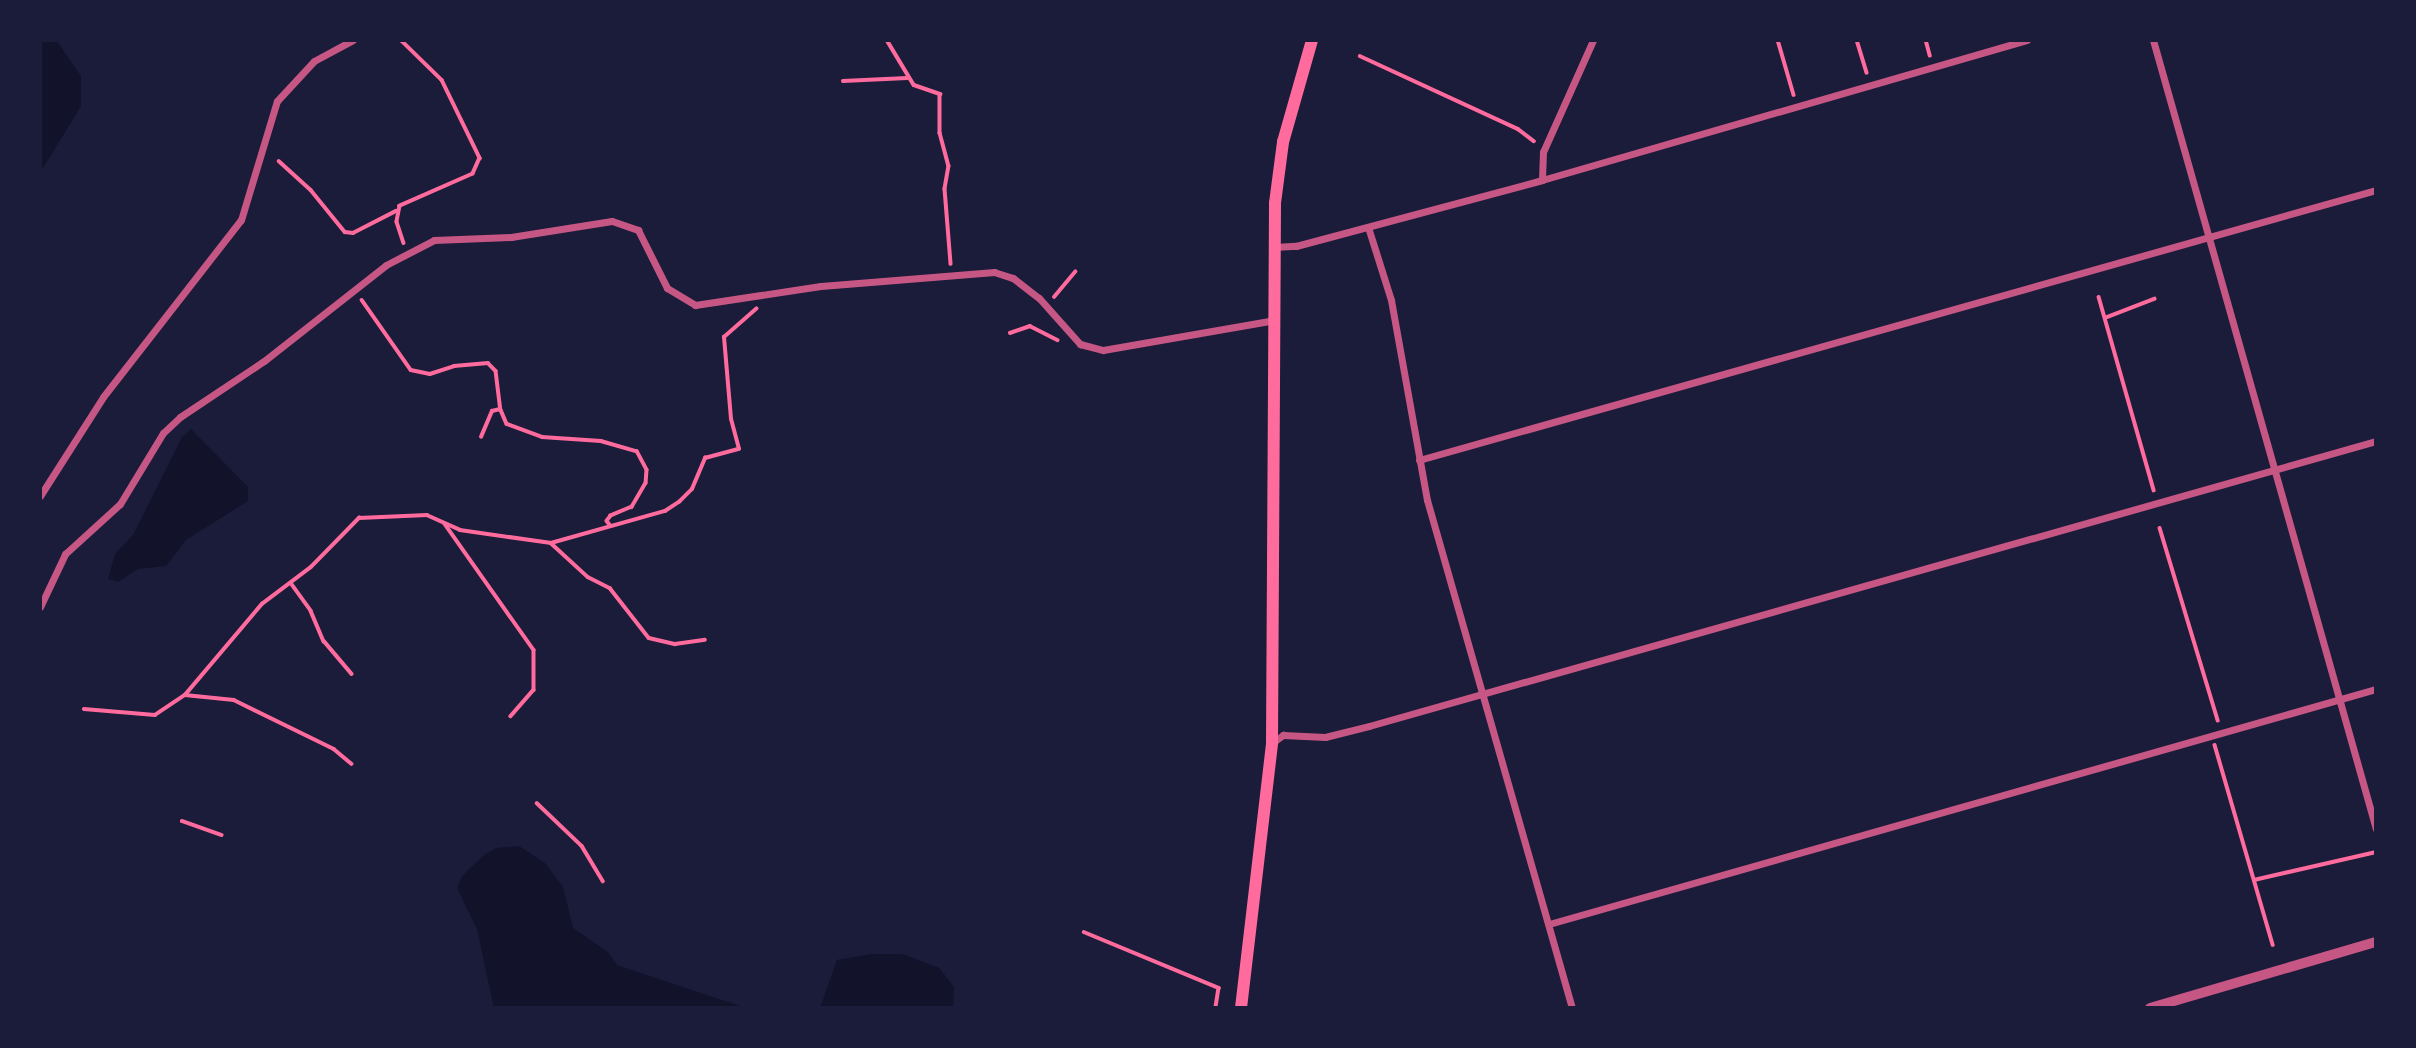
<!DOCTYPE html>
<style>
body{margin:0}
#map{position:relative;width:2416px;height:1048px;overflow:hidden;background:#1b1b3a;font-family:Bitter,serif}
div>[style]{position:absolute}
.water>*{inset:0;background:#12122b}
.path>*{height:3.5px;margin:-1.75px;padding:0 1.75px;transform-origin:1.75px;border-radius:1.75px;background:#ff6b9d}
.minor>*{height:7px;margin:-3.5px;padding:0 3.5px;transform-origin:3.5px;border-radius:3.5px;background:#c65784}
.tertiary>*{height:10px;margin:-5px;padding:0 5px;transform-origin:5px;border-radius:5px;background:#c65784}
.primary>*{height:12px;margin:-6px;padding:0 6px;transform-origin:6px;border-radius:6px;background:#ff6b9d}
span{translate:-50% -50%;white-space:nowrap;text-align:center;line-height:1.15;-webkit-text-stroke:5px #1b1b3a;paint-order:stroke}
.frame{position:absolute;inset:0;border:42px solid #1b1b3a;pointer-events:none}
</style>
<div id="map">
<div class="water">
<i style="clip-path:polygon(40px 40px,56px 40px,81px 76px,81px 106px,40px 173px)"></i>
<i style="clip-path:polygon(191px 429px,248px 487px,248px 501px,186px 540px,166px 566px,138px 569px,118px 582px,108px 579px,115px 554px,133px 535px,182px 437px)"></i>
<i style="clip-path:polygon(519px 846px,545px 863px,563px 887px,573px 928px,608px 952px,617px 965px,746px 1008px,494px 1008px,477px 929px,457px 888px,462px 876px,484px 855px,496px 848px)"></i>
<i style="clip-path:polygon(872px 954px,903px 954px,939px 968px,954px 987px,953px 1008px,820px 1008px,837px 960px)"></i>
</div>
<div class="path">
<i style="left:401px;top:40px;width:57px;rotate:44.3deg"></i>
<i style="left:442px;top:80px;width:87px;rotate:64deg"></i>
<i style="left:480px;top:158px;width:17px;rotate:114deg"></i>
<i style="left:473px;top:174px;width:80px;rotate:156.3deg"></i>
<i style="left:400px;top:206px;width:16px;rotate:101deg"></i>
<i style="left:397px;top:222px;width:22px;rotate:72deg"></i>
<i style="left:887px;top:40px;width:52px;rotate:59deg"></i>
<i style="left:914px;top:85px;width:28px;rotate:19deg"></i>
<i style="left:940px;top:94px;width:39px;rotate:90deg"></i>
<i style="left:940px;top:133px;width:34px;rotate:75deg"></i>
<i style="left:949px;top:166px;width:23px;rotate:100deg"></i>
<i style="left:945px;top:189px;width:75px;rotate:85.4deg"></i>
<i style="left:1778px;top:40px;width:57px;rotate:73.8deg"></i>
<i style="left:1857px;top:40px;width:34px;rotate:73deg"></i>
<i style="left:1926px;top:40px;width:16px;rotate:75deg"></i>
<i style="left:1360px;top:56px;width:174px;rotate:24.8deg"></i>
<i style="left:1518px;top:129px;width:20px;rotate:37deg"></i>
<i style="left:843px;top:81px;width:64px;rotate:-2.7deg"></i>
<i style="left:279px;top:161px;width:43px;rotate:42.2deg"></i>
<i style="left:311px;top:190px;width:54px;rotate:51deg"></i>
<i style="left:345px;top:232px;width:8px;rotate:7deg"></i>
<i style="left:353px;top:233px;width:48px;rotate:-27.1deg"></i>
<i style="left:1054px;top:297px;width:33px;rotate:-50deg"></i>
<i style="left:2099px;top:297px;width:201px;rotate:74.1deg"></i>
<i style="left:362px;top:300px;width:85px;rotate:55deg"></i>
<i style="left:411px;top:370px;width:19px;rotate:12deg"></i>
<i style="left:430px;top:374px;width:25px;rotate:-18deg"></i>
<i style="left:454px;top:366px;width:34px;rotate:-5deg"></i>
<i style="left:488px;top:363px;width:11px;rotate:45deg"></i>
<i style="left:496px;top:371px;width:39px;rotate:83deg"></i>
<i style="left:501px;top:410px;width:15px;rotate:67deg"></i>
<i style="left:507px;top:424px;width:37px;rotate:20deg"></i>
<i style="left:542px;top:437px;width:59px;rotate:3.9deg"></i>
<i style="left:601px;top:441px;width:37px;rotate:16deg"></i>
<i style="left:637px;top:451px;width:21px;rotate:62deg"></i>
<i style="left:647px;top:470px;width:13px;rotate:94deg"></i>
<i style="left:646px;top:483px;width:28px;rotate:120deg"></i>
<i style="left:632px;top:507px;width:23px;rotate:157deg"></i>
<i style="left:611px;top:516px;width:6px;rotate:129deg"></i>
<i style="left:607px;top:521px;width:6px;rotate:51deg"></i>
<i style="left:2105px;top:318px;width:53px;rotate:-21.2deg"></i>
<i style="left:1010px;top:333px;width:21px;rotate:-19deg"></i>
<i style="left:1030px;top:326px;width:31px;rotate:27deg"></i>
<i style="left:481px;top:437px;width:28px;rotate:-67deg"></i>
<i style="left:492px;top:411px;width:8px;rotate:-14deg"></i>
<i style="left:445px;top:524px;width:154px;rotate:54.8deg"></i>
<i style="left:534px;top:650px;width:40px;rotate:90deg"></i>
<i style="left:534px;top:690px;width:35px;rotate:131deg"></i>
<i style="left:2160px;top:528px;width:201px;rotate:73.2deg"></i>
<i style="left:551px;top:543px;width:50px;rotate:42.6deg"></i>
<i style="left:588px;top:577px;width:25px;rotate:27deg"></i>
<i style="left:610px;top:588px;width:63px;rotate:52deg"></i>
<i style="left:649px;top:638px;width:27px;rotate:13deg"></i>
<i style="left:675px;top:644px;width:30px;rotate:-8deg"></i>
<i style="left:291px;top:583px;width:34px;rotate:54deg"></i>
<i style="left:311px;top:611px;width:33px;rotate:67deg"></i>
<i style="left:324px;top:641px;width:43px;rotate:49.7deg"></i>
<i style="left:185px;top:695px;width:49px;rotate:5.8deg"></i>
<i style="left:234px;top:700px;width:111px;rotate:26.1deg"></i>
<i style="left:334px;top:749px;width:23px;rotate:40deg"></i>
<i style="left:84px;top:709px;width:71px;rotate:4.8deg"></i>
<i style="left:155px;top:715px;width:36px;rotate:-34deg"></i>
<i style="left:185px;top:695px;width:119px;rotate:-49.8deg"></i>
<i style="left:262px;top:604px;width:61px;rotate:-37.1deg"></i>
<i style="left:311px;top:567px;width:69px;rotate:-45.6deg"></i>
<i style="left:359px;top:518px;width:68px;rotate:-2.5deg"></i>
<i style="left:427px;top:515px;width:36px;rotate:24deg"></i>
<i style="left:460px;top:530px;width:92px;rotate:8.1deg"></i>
<i style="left:551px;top:543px;width:118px;rotate:-15.7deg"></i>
<i style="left:665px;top:511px;width:17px;rotate:-33deg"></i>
<i style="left:679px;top:502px;width:18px;rotate:-45deg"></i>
<i style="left:692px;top:489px;width:34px;rotate:-67deg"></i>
<i style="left:705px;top:458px;width:35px;rotate:-15deg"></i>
<i style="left:739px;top:449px;width:31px;rotate:-105deg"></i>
<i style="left:731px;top:419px;width:82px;rotate:-94.9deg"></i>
<i style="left:724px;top:337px;width:43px;rotate:-41.2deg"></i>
<i style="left:2215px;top:745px;width:208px;rotate:73.8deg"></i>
<i style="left:537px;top:803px;width:62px;rotate:43.7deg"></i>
<i style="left:582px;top:846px;width:41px;rotate:59deg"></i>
<i style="left:182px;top:821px;width:42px;rotate:19.3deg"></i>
<i style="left:2254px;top:880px;width:125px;rotate:-12.9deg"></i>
<i style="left:1084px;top:932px;width:146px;rotate:22.5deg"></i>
<i style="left:1219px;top:988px;width:20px;rotate:99deg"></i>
</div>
<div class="minor">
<i style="left:2153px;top:40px;width:820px;rotate:74.22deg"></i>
<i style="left:1542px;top:180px;width:28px;rotate:-88deg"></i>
<i style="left:1543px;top:152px;width:123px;rotate:-65.9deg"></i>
<i style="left:1368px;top:227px;width:77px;rotate:72.5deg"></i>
<i style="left:1391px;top:300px;width:203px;rotate:79.8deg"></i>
<i style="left:1427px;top:500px;width:528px;rotate:74.07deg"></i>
<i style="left:1274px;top:247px;width:22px;rotate:-3deg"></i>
<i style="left:1296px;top:246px;width:255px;rotate:-15deg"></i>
<i style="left:1542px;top:180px;width:505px;rotate:-16.1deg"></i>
<i style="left:1419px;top:460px;width:994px;rotate:-15.76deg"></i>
<i style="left:40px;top:496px;width:117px;rotate:-57.5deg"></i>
<i style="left:103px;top:397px;width:224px;rotate:-52.1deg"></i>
<i style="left:241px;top:220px;width:124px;rotate:-73.2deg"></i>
<i style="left:277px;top:101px;width:54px;rotate:-47.2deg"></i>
<i style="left:314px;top:61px;width:44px;rotate:-28.3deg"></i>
<i style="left:40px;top:607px;width:59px;rotate:-64.7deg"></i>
<i style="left:65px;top:554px;width:74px;rotate:-42.3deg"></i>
<i style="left:120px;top:504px;width:83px;rotate:-58.8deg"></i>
<i style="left:163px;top:433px;width:23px;rotate:-43deg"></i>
<i style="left:180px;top:417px;width:101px;rotate:-33.7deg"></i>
<i style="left:264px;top:361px;width:155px;rotate:-38.2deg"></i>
<i style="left:386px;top:265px;width:54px;rotate:-27.5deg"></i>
<i style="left:434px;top:240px;width:77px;rotate:-2.2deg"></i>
<i style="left:511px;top:237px;width:102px;rotate:-9deg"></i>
<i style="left:612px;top:221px;width:28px;rotate:19deg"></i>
<i style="left:638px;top:230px;width:65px;rotate:63.4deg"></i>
<i style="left:667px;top:288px;width:33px;rotate:31deg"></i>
<i style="left:695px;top:305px;width:127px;rotate:-8.6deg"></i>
<i style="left:821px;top:286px;width:174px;rotate:-4.6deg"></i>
<i style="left:994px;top:272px;width:20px;rotate:18deg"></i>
<i style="left:1013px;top:278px;width:33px;rotate:38deg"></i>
<i style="left:1039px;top:298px;width:62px;rotate:48.3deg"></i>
<i style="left:1080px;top:344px;width:24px;rotate:15deg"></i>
<i style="left:1103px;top:350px;width:175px;rotate:-9.9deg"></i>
<i style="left:1272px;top:743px;width:14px;rotate:-36deg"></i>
<i style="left:1283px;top:735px;width:42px;rotate:2.7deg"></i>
<i style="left:1325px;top:737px;width:45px;rotate:-14deg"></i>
<i style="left:1369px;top:726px;width:1047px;rotate:-15.8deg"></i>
<i style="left:1549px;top:924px;width:860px;rotate:-15.86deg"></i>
</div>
<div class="tertiary">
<i style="left:2150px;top:1008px;width:235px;rotate:-16.3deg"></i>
</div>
<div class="primary">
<i style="left:1241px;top:1008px;width:267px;rotate:-83.3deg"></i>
<i style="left:1272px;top:743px;width:540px;rotate:-89.68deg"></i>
<i style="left:1275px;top:203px;width:62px;rotate:-82.5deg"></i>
<i style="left:1283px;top:142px;width:106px;rotate:-74.1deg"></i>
</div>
<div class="frame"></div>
</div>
